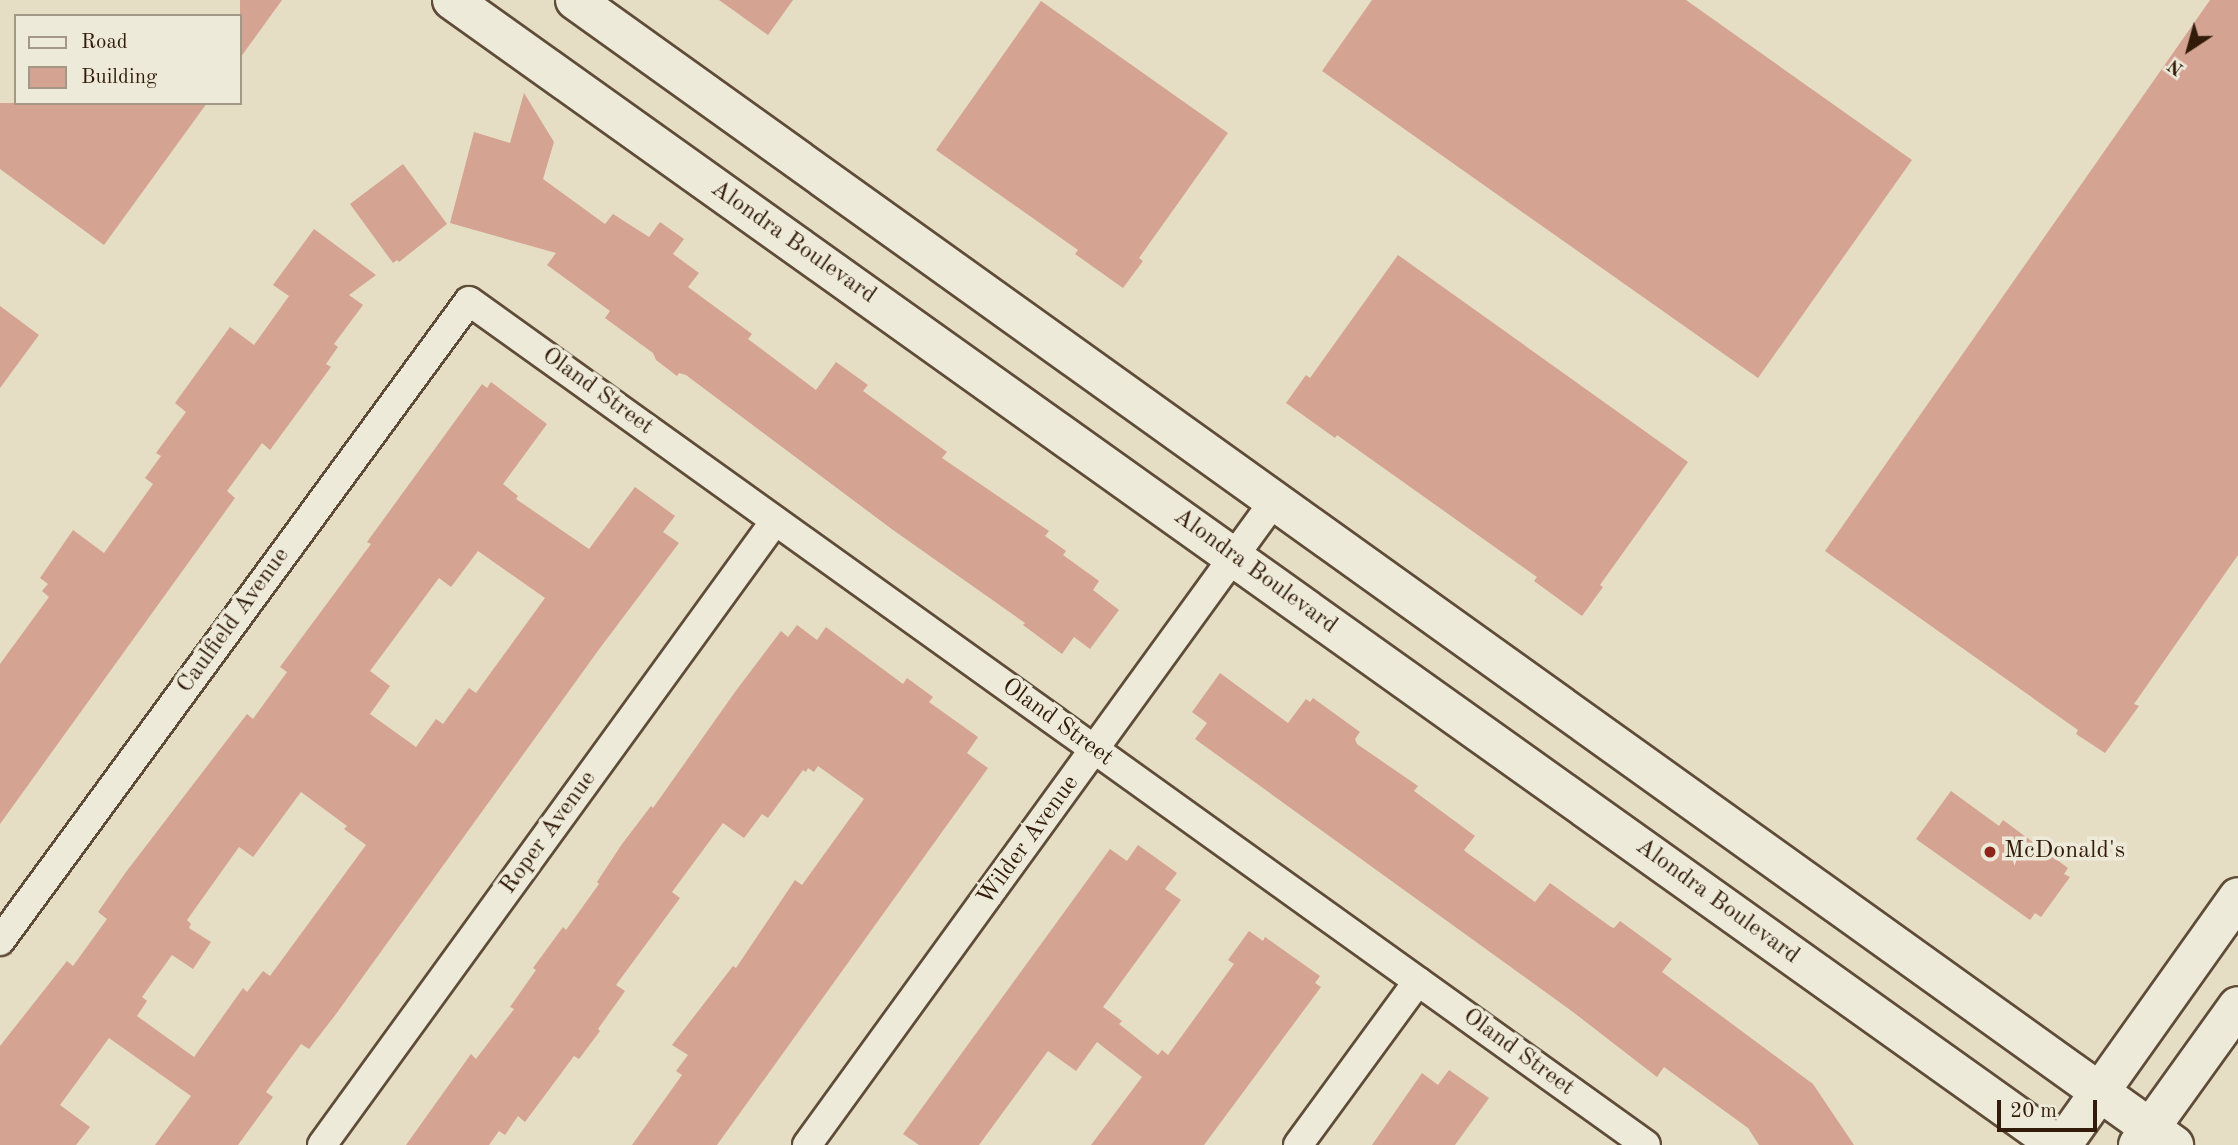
<!DOCTYPE html>
<style>
body{margin:0}
#map{position:relative;width:2238px;height:1145px;overflow:hidden;background:#e5dec4;font-family:"Old Standard TT",serif}
div>[style]{position:absolute}
.building>*{inset:0;background:#d4a392}
.roads{filter:drop-shadow(2px 0 #5f4c38) drop-shadow(-2px 0 #5f4c38) drop-shadow(0 2px #5f4c38) drop-shadow(0 -2px #5f4c38)}
.minor>*{height:28px;margin:-14px;padding:0 14px;transform-origin:14px;border-radius:14px;background:#eeead9}
.secondary>*{height:38px;margin:-19px;padding:0 19px;transform-origin:19px;border-radius:19px;background:#eeead9}
.dots>*{width:19px;height:19px;translate:-50% -50%;box-sizing:border-box;border:4px solid #eeead9;border-radius:50%}
span{translate:-50% -50%;white-space:nowrap;text-align:center;line-height:1.15;-webkit-text-stroke:7px #eeead9;paint-order:stroke}
.street-label{font-size:24px;color:#321b09}
.poi-label{font-size:24px;color:#321b09}
.left{translate:0 -50%;text-align:left}
.legend{position:absolute;left:14px;top:14px;width:228px;height:91px;box-sizing:border-box;background:#eeead9;border:2px solid #a39786;margin:0;padding:9px 12px;list-style:none;font-size:21px;color:#321b09}
.legend li{display:flex;align-items:center;gap:14px;height:35px}
.legend b{width:35px;border:2px solid #a39786}
.north{position:absolute;left:2154px;top:14px;width:70px;height:70px;-webkit-text-stroke:5px #eeead9;paint-order:stroke;rotate:216deg;font-size:19px;font-weight:700;line-height:28px;text-align:center;color:#321b09}
.north::after{content:'';display:block;margin:auto;width:24px;height:32px;background:#321b09;clip-path:polygon(50% 0,100% 100%,50% 72%,0 100%)}
.scale{position:absolute;left:1997px;top:1100px;width:100px;height:32px;box-sizing:border-box;border:4px solid #321b09;border-top:0;padding-left:9px;font-size:21px;line-height:24px;white-space:nowrap;color:#321b09;-webkit-text-stroke:5px #eeead9;paint-order:stroke}
</style>
<div id="map">
<div class="building">
<i style="clip-path:polygon(240px 0,282px 0,240px 58px)"></i>
<i style="clip-path:polygon(719px 0,793px 0,768px 35px)"></i>
<i style="clip-path:polygon(1372px 0,1686px 0,1912px 160px,1758px 378px,1322px 71px)"></i>
<i style="clip-path:polygon(2210px 0,2238px 0,2238px 555px,2134px 704px,2139px 706px,2105px 753px,2076px 734px,2078px 730px,1825px 551px)"></i>
<i style="clip-path:polygon(1041px 1px,1228px 133px,1139px 258px,1143px 261px,1123px 288px,1075px 254px,1078px 250px,936px 150px)"></i>
<i style="clip-path:polygon(524px 93px,554px 142px,543px 179px,605px 224px,613px 214px,649px 237px,660px 222px,684px 239px,673px 254px,699px 273px,688px 287px,752px 334px,748px 339px,816px 390px,836px 362px,868px 385px,863px 391px,947px 452px,942px 458px,1049px 531px,1045px 536px,1066px 551px,1063px 555px,1099px 581px,1093px 590px,1119px 610px,1090px 649px,1074px 637px,1062px 654px,1023px 625px,1025px 623px,893px 530px,686px 375px,679px 373px,677px 376px,656px 360px,653px 353px,605px 318px,610px 311px,547px 265px,556px 253px,450px 223px,474px 132px,510px 143px)"></i>
<i style="clip-path:polygon(0 103px,207px 103px,104px 245px,0 169px)"></i>
<i style="clip-path:polygon(403px 164px,447px 224px,399px 262px,397px 260px,393px 263px,350px 204px)"></i>
<i style="clip-path:polygon(314px 229px,376px 275px,349px 295px,363px 305px,334px 344px,338px 347px,326px 364px,331px 367px,270px 450px,262px 443px,227px 491px,235px 498px,0 824px,0 664px,49px 597px,42px 591px,48px 584px,40px 578px,73px 530px,104px 553px,153px 484px,145px 478px,161px 456px,156px 453px,186px 412px,175px 403px,230px 327px,254px 345px,289px 296px,273px 285px)"></i>
<i style="clip-path:polygon(1398px 255px,1688px 462px,1600px 585px,1603px 587px,1582px 616px,1534px 581px,1537px 577px,1337px 435px,1335px 438px,1286px 403px,1306px 375px,1310px 378px)"></i>
<i style="clip-path:polygon(0 306px,39px 335px,0 388px)"></i>
<i style="clip-path:polygon(evenodd,491px 382px,547px 424px,503px 484px,518px 496px,516px 499px,589px 549px,635px 487px,675px 516px,663px 532px,679px 543px,600px 648px,336px 1014px,309px 1049px,301px 1044px,266px 1092px,273px 1097px,238px 1145px,155px 1145px,191px 1096px,109px 1038px,60px 1105px,90px 1127px,76px 1145px,0 1145px,0 1046px,67px 961px,73px 966px,107px 919px,98px 912px,126px 872px,247px 714px,253px 719px,287px 672px,280px 667px,371px 544px,367px 542px,482px 384px,487px 388px,491px 382px,478px 551px,545px 598px,476px 693px,469px 688px,443px 724px,436px 719px,416px 747px,370px 714px,390px 686px,370px 671px,439px 578px,451px 587px,478px 551px,491px 382px,301px 792px,347px 826px,344px 829px,366px 845px,270px 976px,263px 971px,247px 992px,243px 988px,194px 1057px,137px 1016px,147px 1001px,142px 997px,172px 955px,193px 969px,211px 942px,189px 928px,191px 924px,187px 920px,239px 847px,253px 857px,301px 792px)"></i>
<i style="clip-path:polygon(797px 625px,817px 640px,826px 627px,903px 684px,907px 678px,933px 697px,929px 702px,978px 737px,967px 753px,988px 768px,717px 1145px,632px 1145px,682px 1075px,676px 1071px,688px 1055px,672px 1045px,733px 966px,736px 968px,795px 880px,802px 885px,864px 799px,818px 766px,814px 772px,808px 768px,806px 772px,803px 770px,768px 818px,762px 814px,744px 838px,723px 823px,672px 892px,680px 898px,616px 985px,625px 991px,598px 1029px,600px 1031px,579px 1059px,574px 1056px,525px 1122px,518px 1116px,505px 1135px,499px 1131px,489px 1145px,406px 1145px,471px 1054px,476px 1059px,514px 1009px,510px 1007px,536px 970px,533px 968px,563px 927px,566px 930px,599px 884px,597px 882px,622px 844px,651px 806px,653px 808px,735px 692px,781px 631px,788px 637px)"></i>
<i style="clip-path:polygon(1220px 673px,1288px 723px,1306px 699px,1310px 702px,1313px 698px,1360px 732px,1355px 739px,1357px 744px,1418px 786px,1414px 791px,1475px 836px,1464px 850px,1466px 852px,1535px 902px,1550px 883px,1611px 927px,1614px 928px,1620px 921px,1672px 959px,1662px 972px,1813px 1084px,1854px 1145px,1759px 1145px,1748px 1128px,1664px 1067px,1657px 1077px,1573px 1012px,1195px 739px,1207px 723px,1192px 712px)"></i>
<i style="clip-path:polygon(1951px 791px,1999px 826px,2003px 820px,2068px 868px,2064px 874px,2070px 877px,2041px 917px,2035px 913px,2030px 920px,1916px 839px)"></i>
<i style="clip-path:polygon(1138px 845px,1177px 873px,1165px 889px,1181px 900px,1103px 1007px,1122px 1021px,1119px 1024px,1158px 1055px,1162px 1050px,1168px 1055px,1234px 964px,1228px 960px,1249px 931px,1263px 941px,1265px 937px,1320px 976px,1315px 983px,1321px 987px,1204px 1145px,1091px 1145px,1142px 1077px,1097px 1042px,1076px 1071px,1048px 1051px,979px 1145px,919px 1145px,903px 1134px,1110px 849px,1127px 861px)"></i>
<i style="clip-path:polygon(1449px 1070px,1489px 1098px,1455px 1145px,1372px 1145px,1422px 1073px,1438px 1085px)"></i>
</div>
<div class="roads">
<div class="minor">
<i style="left:0;top:941px;width:793px;rotate:-53.77deg"></i>
<i style="left:469px;top:301px;width:1448px;rotate:35.64deg"></i>
<i style="left:322px;top:1145px;width:771px;rotate:-54.02deg"></i>
<i style="left:807px;top:1145px;width:796px;rotate:-54.05deg"></i>
<i style="left:1298px;top:1145px;width:203px;rotate:-53.8deg"></i>
</div>
<div class="secondary">
<i style="left:452px;top:0;width:1972px;rotate:35.49deg"></i>
<i style="left:575px;top:0;width:1967px;rotate:35.61deg"></i>
<i style="left:2062px;top:1145px;width:304px;rotate:-54.6deg"></i>
<i style="left:2138px;top:1145px;width:171px;rotate:-54.3deg"></i>
</div>
</div>
<div class="dots">
<i style="left:1990px;top:852px;background:#8f2418"></i>
</div>
<div class="street-label">
<span style="left:793px;top:243px;rotate:35deg">Alondra Boulevard</span>
<span style="left:597px;top:392px;rotate:36deg">Oland Street</span>
<span style="left:1255px;top:572px;rotate:36deg">Alondra Boulevard</span>
<span style="left:234px;top:621px;rotate:-54deg">Caulfield Avenue</span>
<span style="left:1057px;top:723px;rotate:36deg">Oland Street</span>
<span style="left:549px;top:833px;rotate:-54deg">Roper Avenue</span>
<span style="left:1029px;top:841px;rotate:-54deg">Wilder Avenue</span>
<span style="left:1717px;top:902px;rotate:36deg">Alondra Boulevard</span>
<span style="left:1518px;top:1053px;rotate:36deg">Oland Street</span>
</div>
<div class="poi-label">
<span class="left" style="left:2004px;top:852px">McDonald's</span>
</div>
<ul class="legend">
<li><b style="height:9px;background:#eeead9"></b>Road</li>
<li><b style="height:19px;background:#d4a392"></b>Building</li>
</ul>
<div class="north">N</div>
<div class="scale">20 m</div>
</div>
